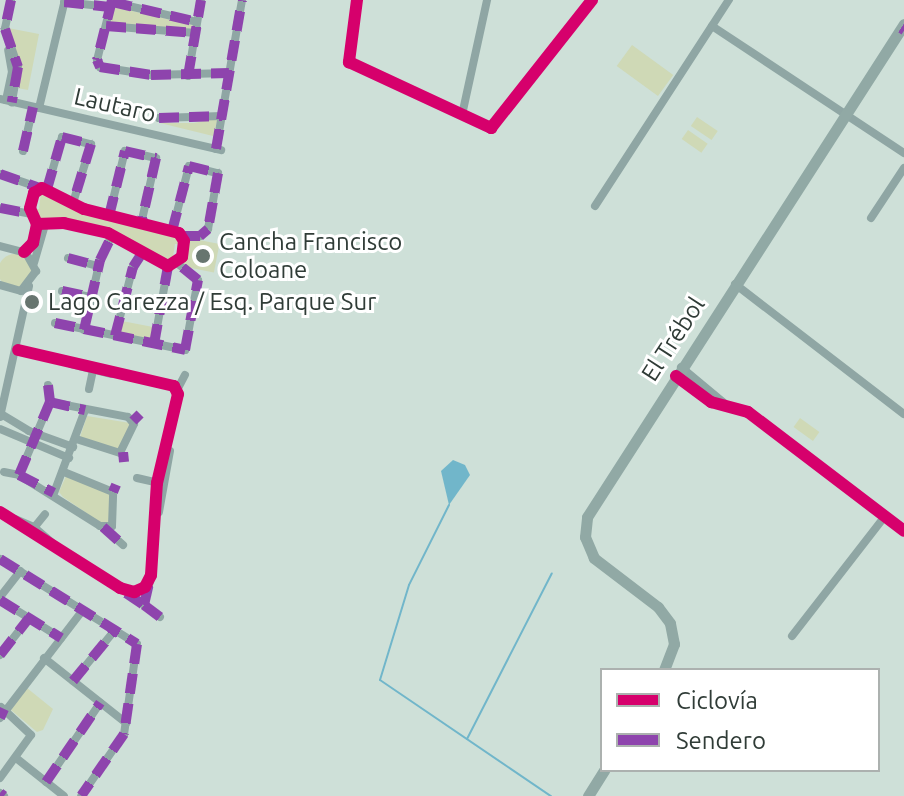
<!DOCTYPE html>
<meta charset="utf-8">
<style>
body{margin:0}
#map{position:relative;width:904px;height:796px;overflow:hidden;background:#cee0d8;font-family:Ubuntu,sans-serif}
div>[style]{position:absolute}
.green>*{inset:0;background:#cfd9b6;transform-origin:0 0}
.round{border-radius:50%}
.water>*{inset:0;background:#71b6ca}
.stream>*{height:2px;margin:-1px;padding:0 1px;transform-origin:1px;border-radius:1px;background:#71b6ca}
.minor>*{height:8px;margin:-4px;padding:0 4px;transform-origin:4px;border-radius:4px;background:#8fa6a4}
.major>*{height:11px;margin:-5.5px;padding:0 5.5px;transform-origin:5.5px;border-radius:5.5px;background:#91a9a5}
.quiet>*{height:10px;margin-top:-5px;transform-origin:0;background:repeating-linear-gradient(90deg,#8e44ad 0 20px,transparent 0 30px)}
.cycleway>*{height:12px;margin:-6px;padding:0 6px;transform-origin:6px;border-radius:6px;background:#d6006c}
.dots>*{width:22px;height:22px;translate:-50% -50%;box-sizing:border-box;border:4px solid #fff;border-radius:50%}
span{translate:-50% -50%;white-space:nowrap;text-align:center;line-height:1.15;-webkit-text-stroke:6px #fff;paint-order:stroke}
.street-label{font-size:24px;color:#303c37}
.poi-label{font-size:24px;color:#303c37}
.left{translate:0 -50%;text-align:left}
.legend{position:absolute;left:600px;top:668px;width:280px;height:104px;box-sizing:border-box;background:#fff;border:2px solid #acb1af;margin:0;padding:10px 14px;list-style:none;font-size:24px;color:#303c37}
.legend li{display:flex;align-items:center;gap:16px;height:40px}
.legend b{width:40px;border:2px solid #acb1af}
</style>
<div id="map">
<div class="green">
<i style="clip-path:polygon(115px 7px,193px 25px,192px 30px,110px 24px)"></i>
<i style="clip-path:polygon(8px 28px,39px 34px,28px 90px,17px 88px,21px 69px)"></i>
<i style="left:632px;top:45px;width:51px;height:26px;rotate:36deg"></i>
<i style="left:697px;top:117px;width:25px;height:11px;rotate:34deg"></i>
<i style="clip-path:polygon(218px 118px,213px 136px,160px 123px,194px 123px)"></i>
<i style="left:688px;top:130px;width:24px;height:11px;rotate:35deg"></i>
<i style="clip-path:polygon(41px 192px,85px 214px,176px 235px,180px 244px,175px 244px,172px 263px,114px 232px,62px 219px,38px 221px,33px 209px,39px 209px)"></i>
<i style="left:189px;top:238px;width:31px;height:29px;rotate:11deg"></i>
<i class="round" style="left:-2px;top:254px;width:34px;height:34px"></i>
<i style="clip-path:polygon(122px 321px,153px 327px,152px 344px,119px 335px)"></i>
<i style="clip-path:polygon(87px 416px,130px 423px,120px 451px,80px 437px)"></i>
<i style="left:800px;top:418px;width:24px;height:11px;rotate:36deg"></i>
<i style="clip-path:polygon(66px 476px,112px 492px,113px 519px,104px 525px,63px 497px,59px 492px)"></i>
<i style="clip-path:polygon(27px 688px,53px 709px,43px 730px,37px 732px,11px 710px)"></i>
</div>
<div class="water">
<i style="clip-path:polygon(453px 460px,465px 465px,470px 475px,449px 505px,441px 471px)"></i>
</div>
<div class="stream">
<i style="left:449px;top:505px;width:89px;rotate:116.6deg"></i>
<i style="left:409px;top:585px;width:99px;rotate:107deg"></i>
<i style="left:380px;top:680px;width:207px;rotate:34.2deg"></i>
<i style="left:467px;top:739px;width:186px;rotate:-62.9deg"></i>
</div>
<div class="minor">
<i style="left:11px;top:0;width:30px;rotate:102deg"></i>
<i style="left:5px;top:29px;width:40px;rotate:71.1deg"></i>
<i style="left:18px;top:67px;width:36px;rotate:100deg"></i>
<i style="left:112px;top:0;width:62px;rotate:104deg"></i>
<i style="left:97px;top:60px;width:8px;rotate:67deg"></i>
<i style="left:100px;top:67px;width:52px;rotate:8.9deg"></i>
<i style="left:151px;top:75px;width:78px;rotate:-1.5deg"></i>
<i style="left:357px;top:0;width:63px;rotate:97.4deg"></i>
<i style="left:349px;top:62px;width:157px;rotate:24.9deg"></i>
<i style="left:491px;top:128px;width:163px;rotate:-51.7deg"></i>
<i style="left:64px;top:2px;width:46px;rotate:6.2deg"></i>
<i style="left:112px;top:2px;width:87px;rotate:13.2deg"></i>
<i style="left:106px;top:26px;width:90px;rotate:4.4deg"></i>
<i style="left:712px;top:26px;width:230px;rotate:33.5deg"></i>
<i style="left:188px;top:76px;width:77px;rotate:-80.3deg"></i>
<i style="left:0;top:99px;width:227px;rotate:13deg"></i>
<i style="left:6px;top:100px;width:29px;rotate:-78deg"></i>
<i style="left:12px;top:72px;width:22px;rotate:-100deg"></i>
<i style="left:39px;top:108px;width:111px;rotate:-76.5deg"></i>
<i style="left:462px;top:115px;width:118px;rotate:-77.7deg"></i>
<i style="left:159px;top:118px;width:63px;rotate:-1.8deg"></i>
<i style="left:216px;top:149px;width:151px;rotate:-80.1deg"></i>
<i style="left:23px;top:151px;width:45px;rotate:-77.2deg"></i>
<i style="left:0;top:174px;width:42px;rotate:19.3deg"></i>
<i style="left:47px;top:189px;width:54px;rotate:-73.9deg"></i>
<i style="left:62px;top:137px;width:30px;rotate:14deg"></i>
<i style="left:91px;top:144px;width:62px;rotate:107deg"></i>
<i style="left:595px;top:206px;width:246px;rotate:-57deg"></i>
<i style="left:0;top:208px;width:31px;rotate:11deg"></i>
<i style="left:109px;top:216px;width:67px;rotate:-76.2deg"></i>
<i style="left:125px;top:151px;width:32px;rotate:13deg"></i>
<i style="left:156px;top:158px;width:68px;rotate:102.8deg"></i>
<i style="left:871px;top:218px;width:60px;rotate:-56.6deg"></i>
<i style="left:172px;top:231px;width:67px;rotate:-75.3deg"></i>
<i style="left:189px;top:166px;width:30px;rotate:14deg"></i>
<i style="left:218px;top:173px;width:57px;rotate:100.1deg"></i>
<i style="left:208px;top:229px;width:11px;rotate:139deg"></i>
<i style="left:200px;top:236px;width:18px;rotate:180deg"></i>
<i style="left:0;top:246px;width:27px;rotate:15deg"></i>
<i style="left:26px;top:253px;width:21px;rotate:61deg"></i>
<i style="left:36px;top:271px;width:25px;rotate:127deg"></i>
<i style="left:21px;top:291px;width:22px;rotate:-164deg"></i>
<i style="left:24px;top:252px;width:13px;rotate:-45deg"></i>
<i style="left:33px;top:243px;width:19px;rotate:-78deg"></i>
<i style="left:37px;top:224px;width:17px;rotate:-114deg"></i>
<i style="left:30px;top:208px;width:16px;rotate:-75deg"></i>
<i style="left:34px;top:193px;width:9px;rotate:-32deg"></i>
<i style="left:42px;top:188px;width:47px;rotate:26.6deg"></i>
<i style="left:84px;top:209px;width:98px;rotate:14.2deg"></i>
<i style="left:179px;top:233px;width:9px;rotate:58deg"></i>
<i style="left:184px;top:241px;width:16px;rotate:97deg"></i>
<i style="left:182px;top:257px;width:17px;rotate:147deg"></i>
<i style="left:168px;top:266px;width:68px;rotate:-151.2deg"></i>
<i style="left:108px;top:233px;width:45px;rotate:-167.2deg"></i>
<i style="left:64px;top:223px;width:27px;rotate:178deg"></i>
<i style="left:68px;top:258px;width:31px;rotate:15deg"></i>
<i style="left:34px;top:263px;width:40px;rotate:-74deg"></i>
<i style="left:735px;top:284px;width:213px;rotate:37.6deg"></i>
<i style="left:62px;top:291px;width:30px;rotate:12deg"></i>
<i style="left:55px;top:323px;width:133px;rotate:11.7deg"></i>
<i style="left:185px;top:350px;width:71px;rotate:-79.5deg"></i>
<i style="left:198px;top:280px;width:26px;rotate:-141deg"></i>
<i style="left:84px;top:330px;width:72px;rotate:-77.1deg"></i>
<i style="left:100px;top:260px;width:28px;rotate:-64deg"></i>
<i style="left:115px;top:336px;width:71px;rotate:-75.4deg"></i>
<i style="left:133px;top:267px;width:17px;rotate:-57deg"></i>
<i style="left:154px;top:344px;width:79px;rotate:-79.8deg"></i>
<i style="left:71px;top:364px;width:41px;rotate:14deg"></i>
<i style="left:681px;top:367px;width:56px;rotate:39.9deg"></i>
<i style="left:676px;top:376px;width:44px;rotate:36.6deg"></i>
<i style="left:711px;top:402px;width:38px;rotate:15deg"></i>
<i style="left:748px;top:412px;width:196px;rotate:37.3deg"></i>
<i style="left:48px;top:385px;width:17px;rotate:83deg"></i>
<i style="left:89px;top:389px;width:19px;rotate:-78deg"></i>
<i style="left:177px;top:390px;width:17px;rotate:-62deg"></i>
<i style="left:50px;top:402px;width:79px;rotate:10.9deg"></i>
<i style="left:128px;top:417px;width:9px;rotate:49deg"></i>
<i style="left:134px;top:424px;width:32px;rotate:116deg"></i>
<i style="left:120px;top:453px;width:46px;rotate:-162.3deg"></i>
<i style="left:1px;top:414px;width:33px;rotate:31deg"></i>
<i style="left:29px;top:431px;width:47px;rotate:20deg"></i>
<i style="left:0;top:417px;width:134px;rotate:-77.5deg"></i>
<i style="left:0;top:429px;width:75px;rotate:22.8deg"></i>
<i style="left:4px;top:472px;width:15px;rotate:11deg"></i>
<i style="left:19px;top:475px;width:96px;rotate:32.2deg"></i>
<i style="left:100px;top:526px;width:12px"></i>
<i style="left:112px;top:526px;width:34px;rotate:-88deg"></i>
<i style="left:113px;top:492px;width:53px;rotate:-157.8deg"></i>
<i style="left:19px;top:475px;width:79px;rotate:-67deg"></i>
<i style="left:137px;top:478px;width:23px;rotate:13deg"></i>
<i style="left:54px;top:493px;width:89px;rotate:-69.5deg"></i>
<i style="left:0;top:512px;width:142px;rotate:32.3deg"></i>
<i style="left:120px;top:588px;width:15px;rotate:16deg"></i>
<i style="left:134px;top:592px;width:12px;rotate:-24deg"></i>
<i style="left:145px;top:587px;width:13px;rotate:-63deg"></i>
<i style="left:151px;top:575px;width:92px;rotate:-86.3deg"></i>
<i style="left:157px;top:483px;width:91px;rotate:-76.7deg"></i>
<i style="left:178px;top:394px;width:9px;rotate:-117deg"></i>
<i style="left:174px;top:386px;width:160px;rotate:-167deg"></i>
<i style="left:159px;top:512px;width:62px;rotate:-79.8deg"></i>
<i style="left:15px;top:519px;width:21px;rotate:23deg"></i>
<i style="left:34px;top:527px;width:29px;rotate:41deg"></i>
<i style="left:103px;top:527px;width:27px;rotate:42deg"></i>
<i style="left:33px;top:529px;width:19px;rotate:-51deg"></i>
<i style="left:0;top:559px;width:161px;rotate:31.8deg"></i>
<i style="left:137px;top:644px;width:91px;rotate:98.2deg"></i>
<i style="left:124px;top:734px;width:75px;rotate:124.7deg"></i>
<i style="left:124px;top:590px;width:25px;rotate:37deg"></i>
<i style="left:144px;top:605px;width:25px;rotate:-76deg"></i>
<i style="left:0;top:597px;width:33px;rotate:-52deg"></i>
<i style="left:0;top:600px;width:72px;rotate:31.9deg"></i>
<i style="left:144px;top:605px;width:20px;rotate:37deg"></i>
<i style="left:792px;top:636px;width:152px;rotate:-52.2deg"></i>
<i style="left:0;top:655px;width:47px;rotate:-51.9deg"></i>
<i style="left:44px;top:658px;width:105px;rotate:38.4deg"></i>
<i style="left:73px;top:681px;width:66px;rotate:-50.5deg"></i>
<i style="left:0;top:718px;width:136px;rotate:-52.5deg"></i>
<i style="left:16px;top:758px;width:61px;rotate:38.4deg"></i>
<i style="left:0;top:778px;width:53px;rotate:-54.2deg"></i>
<i style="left:31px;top:735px;width:41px;rotate:-137deg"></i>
<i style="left:46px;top:782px;width:96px;rotate:-55.6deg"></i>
<i style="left:0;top:793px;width:5px;rotate:37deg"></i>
</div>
<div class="major">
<i style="left:664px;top:670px;width:28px;rotate:-69deg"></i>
<i style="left:674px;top:644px;width:21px;rotate:-101deg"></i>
<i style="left:670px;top:623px;width:20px;rotate:-127deg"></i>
<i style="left:658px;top:607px;width:81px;rotate:-142.6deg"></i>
<i style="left:594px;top:558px;width:23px;rotate:-113deg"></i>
<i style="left:585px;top:537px;width:20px;rotate:-84deg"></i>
<i style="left:587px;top:517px;width:586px;rotate:-57.26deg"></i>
<i style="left:588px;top:796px;width:31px;rotate:-58deg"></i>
</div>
<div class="quiet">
<i style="left:11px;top:0;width:30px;rotate:102deg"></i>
<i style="left:5px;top:29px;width:40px;rotate:71.1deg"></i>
<i style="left:18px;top:67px;width:36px;rotate:100deg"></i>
<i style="left:112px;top:0;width:62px;rotate:104deg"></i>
<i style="left:97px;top:60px;width:8px;rotate:67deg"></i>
<i style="left:100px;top:67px;width:52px;rotate:8.9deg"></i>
<i style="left:151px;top:75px;width:78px;rotate:-1.5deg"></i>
<i style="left:64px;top:2px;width:46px;rotate:6.2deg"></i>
<i style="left:112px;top:2px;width:87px;rotate:13.2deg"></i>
<i style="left:106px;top:26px;width:90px;rotate:4.4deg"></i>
<i style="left:901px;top:28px;width:4px;rotate:34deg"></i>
<i style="left:188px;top:76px;width:77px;rotate:-80.3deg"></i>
<i style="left:159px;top:118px;width:63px;rotate:-1.8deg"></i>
<i style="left:216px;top:149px;width:151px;rotate:-80.1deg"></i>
<i style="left:23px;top:151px;width:45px;rotate:-77.2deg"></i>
<i style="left:0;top:174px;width:42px;rotate:19.3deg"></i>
<i style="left:47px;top:189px;width:54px;rotate:-73.9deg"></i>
<i style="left:62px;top:137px;width:30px;rotate:14deg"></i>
<i style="left:91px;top:144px;width:62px;rotate:107deg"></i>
<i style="left:0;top:208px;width:31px;rotate:11deg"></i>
<i style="left:109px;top:216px;width:67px;rotate:-76.2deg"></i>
<i style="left:125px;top:151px;width:32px;rotate:13deg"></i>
<i style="left:156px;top:158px;width:68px;rotate:102.8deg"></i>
<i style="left:172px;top:231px;width:67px;rotate:-75.3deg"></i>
<i style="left:189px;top:166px;width:30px;rotate:14deg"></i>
<i style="left:218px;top:173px;width:57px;rotate:100.1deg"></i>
<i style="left:208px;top:229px;width:11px;rotate:139deg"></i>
<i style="left:200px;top:236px;width:18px;rotate:180deg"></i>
<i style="left:68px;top:258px;width:31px;rotate:15deg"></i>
<i style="left:62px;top:291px;width:30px;rotate:12deg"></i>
<i style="left:55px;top:323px;width:133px;rotate:11.7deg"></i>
<i style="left:185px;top:350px;width:71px;rotate:-79.5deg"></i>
<i style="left:198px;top:280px;width:26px;rotate:-141deg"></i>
<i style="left:84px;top:330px;width:72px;rotate:-77.1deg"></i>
<i style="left:100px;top:260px;width:28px;rotate:-64deg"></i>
<i style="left:115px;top:336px;width:71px;rotate:-75.4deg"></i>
<i style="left:133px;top:267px;width:17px;rotate:-57deg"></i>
<i style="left:154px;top:344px;width:79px;rotate:-79.8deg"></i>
<i style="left:48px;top:385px;width:17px;rotate:83deg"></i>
<i style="left:50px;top:402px;width:36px;rotate:13deg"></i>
<i style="left:133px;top:421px;width:10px;rotate:-45deg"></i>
<i style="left:123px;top:452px;width:10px;rotate:84deg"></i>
<i style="left:19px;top:475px;width:79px;rotate:-67deg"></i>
<i style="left:19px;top:475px;width:39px;rotate:27deg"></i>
<i style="left:113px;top:492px;width:8px;rotate:-67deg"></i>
<i style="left:103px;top:527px;width:27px;rotate:42deg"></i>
<i style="left:0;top:559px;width:161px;rotate:31.8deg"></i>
<i style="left:137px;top:644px;width:91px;rotate:98.2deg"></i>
<i style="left:124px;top:734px;width:75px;rotate:124.7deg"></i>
<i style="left:126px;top:593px;width:22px;rotate:34deg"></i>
<i style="left:144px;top:605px;width:26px;rotate:-77deg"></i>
<i style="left:0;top:600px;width:72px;rotate:31.9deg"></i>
<i style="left:144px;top:605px;width:20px;rotate:37deg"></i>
<i style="left:0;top:655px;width:47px;rotate:-51.9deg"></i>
<i style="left:73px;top:681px;width:66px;rotate:-50.5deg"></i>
<i style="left:0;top:718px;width:10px;rotate:-66deg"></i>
<i style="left:46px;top:782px;width:96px;rotate:-55.6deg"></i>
<i style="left:0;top:793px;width:5px;rotate:37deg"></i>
</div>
<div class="cycleway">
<i style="left:357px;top:0;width:63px;rotate:97.4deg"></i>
<i style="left:349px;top:62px;width:157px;rotate:24.9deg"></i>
<i style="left:491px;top:128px;width:163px;rotate:-51.7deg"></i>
<i style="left:24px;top:252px;width:13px;rotate:-45deg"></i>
<i style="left:33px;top:243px;width:19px;rotate:-78deg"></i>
<i style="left:37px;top:224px;width:17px;rotate:-114deg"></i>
<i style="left:30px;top:208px;width:16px;rotate:-75deg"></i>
<i style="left:34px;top:193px;width:9px;rotate:-32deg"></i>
<i style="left:42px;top:188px;width:47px;rotate:26.6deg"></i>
<i style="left:84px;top:209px;width:98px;rotate:14.2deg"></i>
<i style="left:179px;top:233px;width:9px;rotate:58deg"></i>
<i style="left:184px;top:241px;width:16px;rotate:97deg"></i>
<i style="left:182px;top:257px;width:17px;rotate:147deg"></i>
<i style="left:168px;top:266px;width:68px;rotate:-151.2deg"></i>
<i style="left:108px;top:233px;width:45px;rotate:-167.2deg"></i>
<i style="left:64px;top:223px;width:27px;rotate:178deg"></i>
<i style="left:676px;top:376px;width:44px;rotate:36.6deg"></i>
<i style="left:711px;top:402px;width:38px;rotate:15deg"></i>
<i style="left:748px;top:412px;width:196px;rotate:37.3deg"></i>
<i style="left:0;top:512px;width:142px;rotate:32.3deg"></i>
<i style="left:120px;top:588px;width:15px;rotate:16deg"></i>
<i style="left:134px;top:592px;width:12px;rotate:-24deg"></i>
<i style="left:145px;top:587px;width:13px;rotate:-63deg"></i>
<i style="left:151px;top:575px;width:92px;rotate:-86.3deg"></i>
<i style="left:157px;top:483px;width:91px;rotate:-76.7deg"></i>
<i style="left:178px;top:394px;width:9px;rotate:-117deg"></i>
<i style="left:174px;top:386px;width:160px;rotate:-167deg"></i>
</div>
<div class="dots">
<i style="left:203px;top:256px;background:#67756f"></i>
<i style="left:32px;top:302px;background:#67756f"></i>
</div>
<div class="street-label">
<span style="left:115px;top:105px;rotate:13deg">Lautaro</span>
<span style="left:673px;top:339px;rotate:-57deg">El Trébol</span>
</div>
<div class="poi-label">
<span class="left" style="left:219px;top:256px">Cancha Francisco<br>Coloane</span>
<span class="left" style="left:48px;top:302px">Lago Carezza / Esq. Parque Sur</span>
</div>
<ul class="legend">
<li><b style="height:10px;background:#d6006c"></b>Ciclovía</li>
<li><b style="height:10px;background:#8e44ad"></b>Sendero</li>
</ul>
</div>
